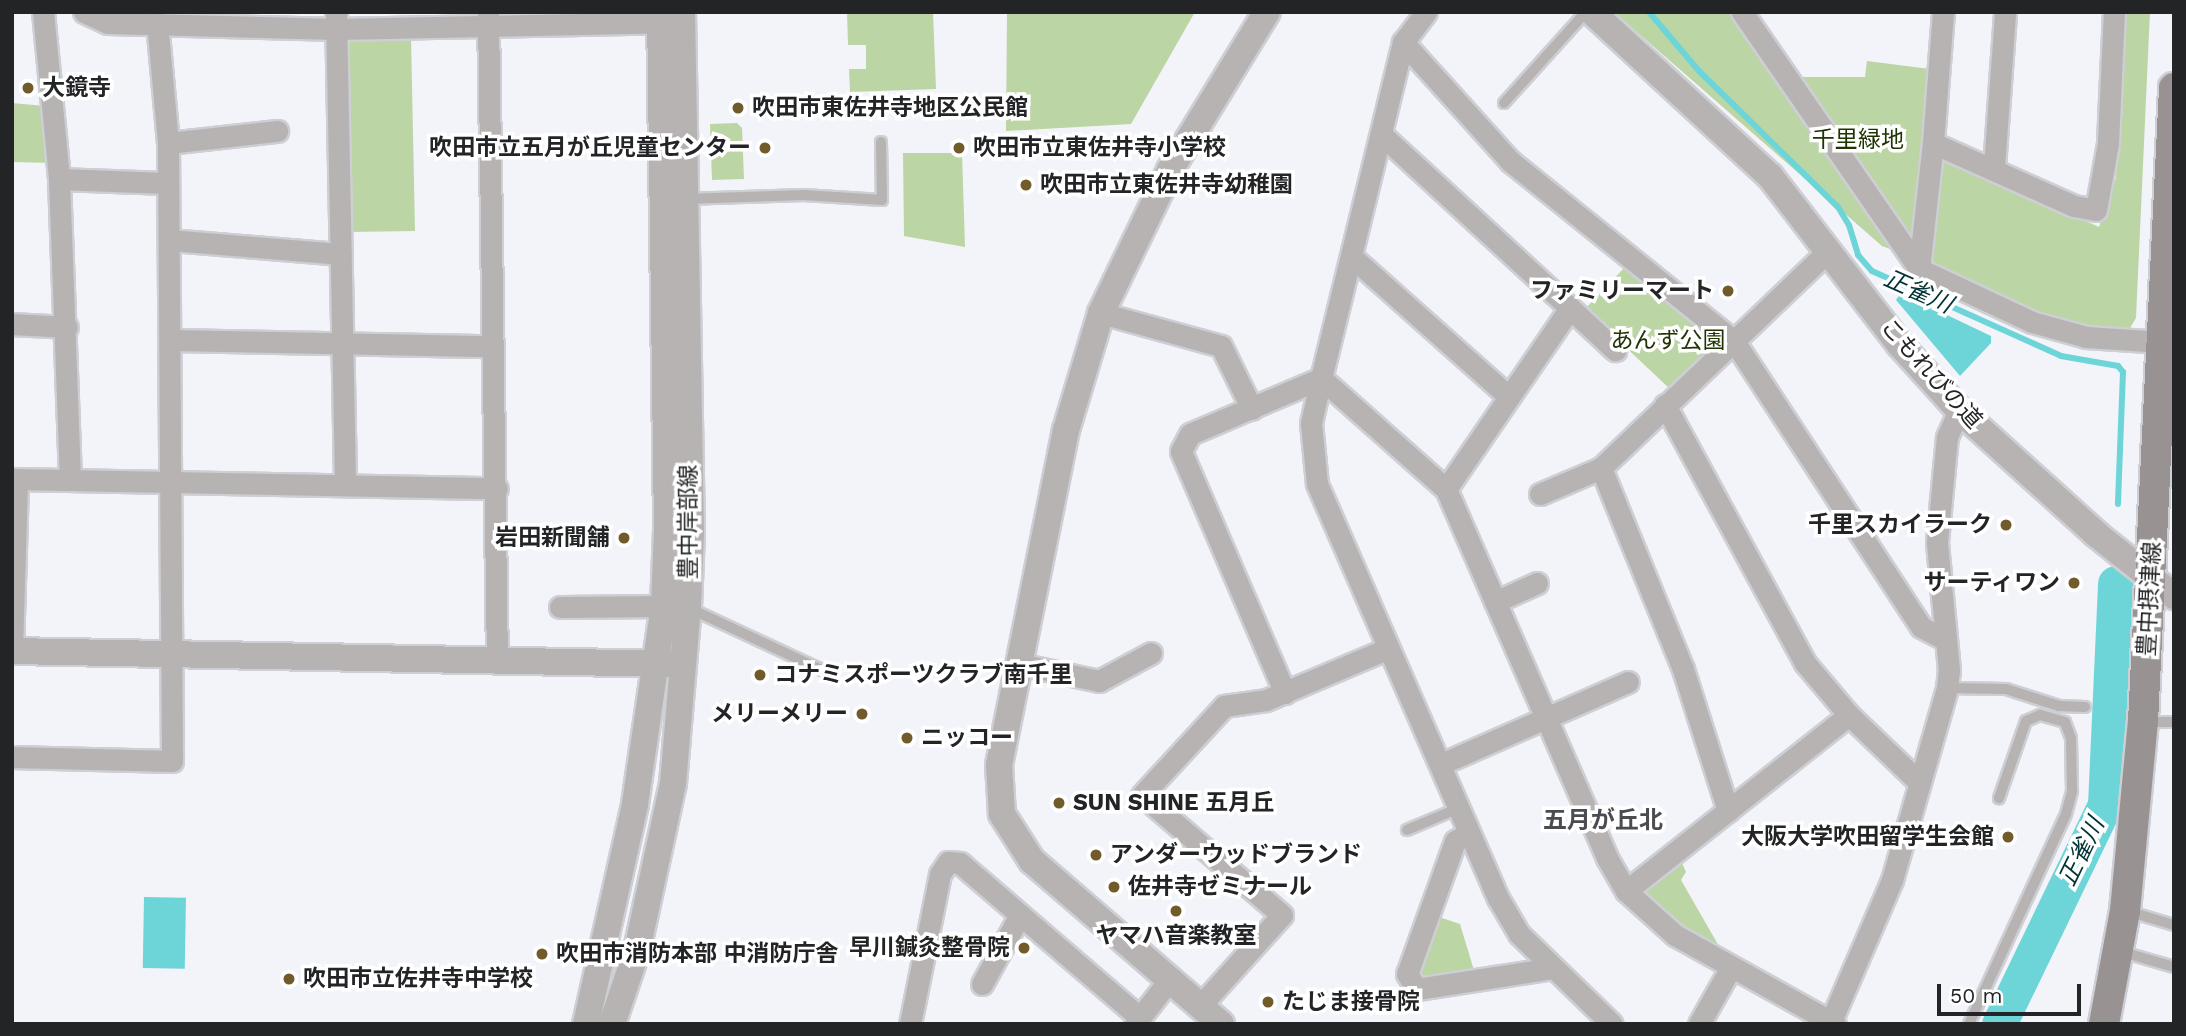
<!DOCTYPE html>
<meta charset="utf-8">
<style>
body{margin:0}
#map{position:relative;width:2186px;height:1036px;overflow:hidden;background:#f2f4fa;font-family:"Work Sans","Noto Sans JP",sans-serif}
div>[style]{position:absolute}
.green>*{inset:0;background:#bcd5a4}
.water>*{inset:0;background:#6dd5d8;transform-origin:0 0}
.stream>*{height:6px;margin:-3px;padding:0 3px;transform-origin:3px;border-radius:3px;background:#6dd5d8}
.river>*{height:35px;margin:-17.5px;padding:0 17.5px;transform-origin:17.5px;border-radius:17.5px;background:#6dd5d8}
.roads{filter:drop-shadow(2px 0 #cdcfd4) drop-shadow(-2px 0 #cdcfd4) drop-shadow(0 2px #cdcfd4) drop-shadow(0 -2px #cdcfd4)}
.service>*{height:10px;margin:-5px;padding:0 5px;transform-origin:5px;border-radius:5px;background:#b6b3b2}
.minor>*{height:21px;margin:-10.5px;padding:0 10.5px;transform-origin:10.5px;border-radius:10.5px;background:#b6b3b2}
.tertiary>*{height:26px;margin:-13px;padding:0 13px;transform-origin:13px;border-radius:13px;background:#b6b3b2}
.secondary>*{height:30px;margin:-15px;padding:0 15px;transform-origin:15px;border-radius:15px;background:#989392}
.dots>*{width:19px;height:19px;translate:-50% -50%;box-sizing:border-box;border:4px solid #fff;border-radius:50%}
span{translate:-50% -50%;white-space:nowrap;text-align:center;line-height:1.15;-webkit-text-stroke:7px #fff;paint-order:stroke}
.poi-label{font-size:23px;color:#232426;font-weight:700}
.left{translate:0 -50%;text-align:left}
.right{translate:-100% -50%;text-align:right}
.park-label{font-size:23px;color:#203403}
.street-label{font-size:23px;color:#232426}
.water-label{font-size:24px;color:#003335;font-style:italic}
.neighbourhood-label{font-size:24px;color:#4a4c51;font-weight:700}
.frame{position:absolute;inset:0;border:14px solid #232426;pointer-events:none}
.scale{position:absolute;left:1937px;top:984px;width:144px;height:32px;box-sizing:border-box;border:4px solid #232426;border-top:0;padding-left:9px;font-size:21px;line-height:24px;white-space:nowrap;color:#232426;-webkit-text-stroke:5px #fff;paint-order:stroke}
</style>
<div id="map">
<div class="green">
<i style="clip-path:polygon(847px 12px,933px 12px,936px 89px,850px 92px,849px 69px,866px 69px,866px 45px,848px 45px)"></i>
<i style="clip-path:polygon(1007px 12px,1195px 12px,1131px 124px,1006px 131px)"></i>
<i style="clip-path:polygon(1614px 12px,1732px 12px,1777px 77px,1865px 77px,1867px 61px,1930px 69px,1923px 148px,2099px 227px,2116px 178px,2124px 12px,2150px 12px,2136px 318px,2130px 328px,2080px 329px,2040px 318px,1938px 267px,1882px 246px)"></i>
<i style="clip-path:polygon(411px 37px,415px 231px,349px 232px,346px 48px,353px 38px)"></i>
<i style="clip-path:polygon(12px 103px,45px 106px,51px 163px,12px 162px)"></i>
<i style="clip-path:polygon(737px 123px,742px 128px,744px 179px,712px 180px,710px 124px)"></i>
<i style="clip-path:polygon(903px 153px,962px 153px,965px 247px,904px 236px)"></i>
<i style="clip-path:polygon(1626px 266px,1715px 335px,1716px 345px,1670px 389px,1585px 309px)"></i>
<i style="clip-path:polygon(1680px 858px,1686px 872px,1681px 880px,1720px 948px,1671px 920px,1646px 896px,1647px 886px)"></i>
<i style="clip-path:polygon(1436px 916px,1460px 924px,1476px 977px,1421px 985px,1415px 974px)"></i>
</div>
<div class="water">
<i style="clip-path:polygon(1901px 293px,1991px 336px,1991px 343px,1960px 376px,1896px 300px)"></i>
<i style="left:144px;top:897px;width:42px;height:71px;rotate:1deg"></i>
</div>
<div class="stream">
<i style="left:1649px;top:12px;width:77px;rotate:49.7deg"></i>
<i style="left:1699px;top:71px;width:194px;rotate:44.4deg"></i>
<i style="left:1838px;top:207px;width:21px;rotate:59deg"></i>
<i style="left:1849px;top:225px;width:31px;rotate:73deg"></i>
<i style="left:1858px;top:255px;width:21px;rotate:49deg"></i>
<i style="left:1872px;top:271px;width:207px;rotate:24.2deg"></i>
<i style="left:2061px;top:356px;width:58px;rotate:10deg"></i>
<i style="left:2118px;top:366px;width:8px;rotate:50deg"></i>
<i style="left:2123px;top:372px;width:132px;rotate:92.2deg"></i>
</div>
<div class="river">
<i style="left:1999px;top:1024px;width:243px;rotate:-64.2deg"></i>
<i style="left:2105px;top:805px;width:222px;rotate:-87.4deg"></i>
</div>
<div class="roads">
<div class="service">
<i style="left:1504px;top:103px;width:122px;rotate:-48deg"></i>
<i style="left:685px;top:199px;width:119px;rotate:-1.9deg"></i>
<i style="left:804px;top:195px;width:78px;rotate:3.7deg"></i>
<i style="left:882px;top:200px;width:58px;rotate:-91deg"></i>
<i style="left:691px;top:609px;width:151px;rotate:25deg"></i>
<i style="left:1947px;top:688px;width:59px;rotate:1deg"></i>
<i style="left:2006px;top:689px;width:56px;rotate:17.8deg"></i>
<i style="left:2059px;top:706px;width:26px;rotate:2deg"></i>
<i style="left:2146px;top:722px;width:28px"></i>
<i style="left:1407px;top:830px;width:56px;rotate:-22.9deg"></i>
<i style="left:2127px;top:911px;width:49px;rotate:16.6deg"></i>
<i style="left:2119px;top:951px;width:57px;rotate:16.2deg"></i>
<i style="left:1969px;top:1024px;width:231px;rotate:-65.2deg"></i>
<i style="left:2066px;top:814px;width:24px;rotate:-75deg"></i>
<i style="left:2072px;top:791px;width:53px;rotate:-91.1deg"></i>
<i style="left:2071px;top:738px;width:17px;rotate:-111deg"></i>
<i style="left:2065px;top:722px;width:26px;rotate:-164deg"></i>
<i style="left:2040px;top:715px;width:15px;rotate:157deg"></i>
<i style="left:2026px;top:721px;width:82px;rotate:109.3deg"></i>
</div>
<div class="minor">
<i style="left:43px;top:12px;width:168px;rotate:84.5deg"></i>
<i style="left:59px;top:179px;width:301px;rotate:87.9deg"></i>
<i style="left:84px;top:12px;width:26px;rotate:25deg"></i>
<i style="left:108px;top:23px;width:229px;rotate:1.5deg"></i>
<i style="left:337px;top:29px;width:339px;rotate:-1.2deg"></i>
<i style="left:336px;top:12px;width:470px;rotate:88.9deg"></i>
<i style="left:488px;top:12px;width:649px;rotate:89.21deg"></i>
<i style="left:1426px;top:12px;width:38px;rotate:127deg"></i>
<i style="left:1403px;top:42px;width:346px;rotate:103.7deg"></i>
<i style="left:1321px;top:378px;width:46px;rotate:102.5deg"></i>
<i style="left:1311px;top:423px;width:61px;rotate:84.4deg"></i>
<i style="left:1317px;top:484px;width:452px;rotate:66.4deg"></i>
<i style="left:1498px;top:898px;width:42px;rotate:59.7deg"></i>
<i style="left:1519px;top:934px;width:129px;rotate:44.1deg"></i>
<i style="left:1742px;top:12px;width:312px;rotate:55.4deg"></i>
<i style="left:1919px;top:269px;width:125px;rotate:25.1deg"></i>
<i style="left:2032px;top:322px;width:56px;rotate:15.5deg"></i>
<i style="left:2086px;top:337px;width:77px;rotate:3.7deg"></i>
<i style="left:1943px;top:12px;width:131px;rotate:94.4deg"></i>
<i style="left:1933px;top:143px;width:154px;rotate:24.1deg"></i>
<i style="left:2074px;top:206px;width:22px;rotate:10deg"></i>
<i style="left:2096px;top:210px;width:68px;rotate:-79.8deg"></i>
<i style="left:2108px;top:143px;width:131px;rotate:-87.4deg"></i>
<i style="left:1403px;top:42px;width:160px;rotate:48deg"></i>
<i style="left:1510px;top:161px;width:287px;rotate:38.8deg"></i>
<i style="left:1734px;top:341px;width:342px;rotate:56.8deg"></i>
<i style="left:1921px;top:627px;width:25px;rotate:27deg"></i>
<i style="left:1383px;top:136px;width:254px;rotate:42.6deg"></i>
<i style="left:1570px;top:308px;width:219px;rotate:124.4deg"></i>
<i style="left:168px;top:143px;width:110px;rotate:-6.3deg"></i>
<i style="left:1994px;top:167px;width:155px;rotate:-85.9deg"></i>
<i style="left:59px;top:179px;width:107px;rotate:2.1deg"></i>
<i style="left:170px;top:240px;width:171px;rotate:4.7deg"></i>
<i style="left:1352px;top:257px;width:209px;rotate:41.7deg"></i>
<i style="left:1919px;top:269px;width:127px;rotate:-83.7deg"></i>
<i style="left:1570px;top:308px;width:62px;rotate:43deg"></i>
<i style="left:1101px;top:313px;width:124px;rotate:15.4deg"></i>
<i style="left:1221px;top:346px;width:70px;rotate:63.8deg"></i>
<i style="left:12px;top:324px;width:55px;rotate:3.1deg"></i>
<i style="left:171px;top:340px;width:322px;rotate:1.1deg"></i>
<i style="left:1665px;top:405px;width:294px;rotate:61.5deg"></i>
<i style="left:1805px;top:663px;width:68px;rotate:49.8deg"></i>
<i style="left:1849px;top:715px;width:98px;rotate:43.8deg"></i>
<i style="left:1601px;top:468px;width:217px;rotate:67.8deg"></i>
<i style="left:1683px;top:669px;width:149px;rotate:72.4deg"></i>
<i style="left:12px;top:479px;width:485px;rotate:1.1deg"></i>
<i style="left:1540px;top:494px;width:66px;rotate:-23.1deg"></i>
<i style="left:1601px;top:468px;width:315px;rotate:-43.7deg"></i>
<i style="left:1495px;top:602px;width:46px;rotate:-24.3deg"></i>
<i style="left:560px;top:607px;width:104px;rotate:-0.6deg"></i>
<i style="left:12px;top:651px;width:172px;rotate:-88.3deg"></i>
<i style="left:1019px;top:664px;width:82px;rotate:12deg"></i>
<i style="left:1099px;top:681px;width:59px;rotate:-28.3deg"></i>
<i style="left:1285px;top:693px;width:263px;rotate:-113.3deg"></i>
<i style="left:1181px;top:451px;width:19px;rotate:-62deg"></i>
<i style="left:1190px;top:434px;width:142px;rotate:-23.1deg"></i>
<i style="left:1321px;top:378px;width:167px;rotate:41.6deg"></i>
<i style="left:1446px;top:489px;width:403px;rotate:66.4deg"></i>
<i style="left:1607px;top:858px;width:38px;rotate:60deg"></i>
<i style="left:1626px;top:891px;width:66px;rotate:41.9deg"></i>
<i style="left:1675px;top:935px;width:183px;rotate:29.1deg"></i>
<i style="left:12px;top:757px;width:160px;rotate:1.4deg"></i>
<i style="left:172px;top:761px;width:618px;rotate:-90.37deg"></i>
<i style="left:168px;top:143px;width:121px;rotate:-95.2deg"></i>
<i style="left:1441px;top:764px;width:204px;rotate:-23.7deg"></i>
<i style="left:1469px;top:833px;width:16px;rotate:150deg"></i>
<i style="left:1455px;top:841px;width:141px;rotate:109.8deg"></i>
<i style="left:1407px;top:974px;width:18px;rotate:56deg"></i>
<i style="left:1417px;top:989px;width:137px;rotate:-8.8deg"></i>
<i style="left:1626px;top:891px;width:284px;rotate:-38.3deg"></i>
<i style="left:982px;top:984px;width:79px;rotate:-61.2deg"></i>
<i style="left:1200px;top:1006px;width:122px;rotate:-48deg"></i>
<i style="left:1282px;top:915px;width:184px;rotate:-139.4deg"></i>
<i style="left:1142px;top:795px;width:121px;rotate:-47.3deg"></i>
<i style="left:1224px;top:706px;width:42px;rotate:-8.1deg"></i>
<i style="left:1266px;top:700px;width:131px;rotate:-22.9deg"></i>
<i style="left:1831px;top:1021px;width:154px;rotate:-66.6deg"></i>
<i style="left:1892px;top:880px;width:200px;rotate:-74deg"></i>
<i style="left:1947px;top:688px;width:18px;rotate:-84deg"></i>
<i style="left:1949px;top:670px;width:129px;rotate:-95.4deg"></i>
<i style="left:1937px;top:542px;width:105px;rotate:-84.6deg"></i>
<i style="left:1947px;top:437px;width:30px;rotate:-66deg"></i>
<i style="left:910px;top:1024px;width:153px;rotate:-78.7deg"></i>
<i style="left:940px;top:874px;width:14px;rotate:-56deg"></i>
<i style="left:948px;top:862px;width:12px;rotate:5deg"></i>
<i style="left:960px;top:863px;width:236px;rotate:40.7deg"></i>
<i style="left:1135px;top:1024px;width:57px;rotate:-52.1deg"></i>
<i style="left:1699px;top:1024px;width:63px;rotate:-60.6deg"></i>
</div>
<div class="tertiary">
<i style="left:1592px;top:12px;width:242px;rotate:42.7deg"></i>
<i style="left:1770px;top:176px;width:213px;rotate:52.4deg"></i>
<i style="left:1900px;top:345px;width:88px;rotate:47.8deg"></i>
<i style="left:1959px;top:410px;width:185px;rotate:42.1deg"></i>
<i style="left:2096px;top:534px;width:100px;rotate:38.5deg"></i>
<i style="left:12px;top:651px;width:660px;rotate:1.13deg"></i>
<i style="left:586px;top:1024px;width:225px;rotate:-77.4deg"></i>
<i style="left:635px;top:804px;width:200px;rotate:-81.7deg"></i>
<i style="left:664px;top:606px;width:76px;rotate:-87.7deg"></i>
<i style="left:667px;top:530px;width:518px;rotate:-90.77deg"></i>
<i style="left:612px;top:1024px;width:78px;rotate:-71.3deg"></i>
<i style="left:637px;top:950px;width:170px;rotate:-77.8deg"></i>
<i style="left:673px;top:784px;width:178px;rotate:-85.2deg"></i>
<i style="left:688px;top:607px;width:74px;rotate:-87.7deg"></i>
<i style="left:691px;top:533px;width:521px;rotate:-90.99deg"></i>
<i style="left:1221px;top:1024px;width:250px;rotate:-139.2deg"></i>
<i style="left:1032px;top:861px;width:56px;rotate:-122.6deg"></i>
<i style="left:1002px;top:814px;width:49px;rotate:-93.5deg"></i>
<i style="left:999px;top:765px;width:342px;rotate:-78.7deg"></i>
<i style="left:1066px;top:430px;width:122px;rotate:-73.3deg"></i>
<i style="left:1101px;top:313px;width:159px;rotate:-64.2deg"></i>
<i style="left:1170px;top:170px;width:185px;rotate:-58.5deg"></i>
</div>
<div class="secondary">
<i style="left:2104px;top:1024px;width:115px;rotate:-79.5deg"></i>
<i style="left:2125px;top:911px;width:190px;rotate:-84.6deg"></i>
<i style="left:2143px;top:722px;width:635px;rotate:-87.2deg"></i>
</div>
</div>
<div class="dots">
<i style="left:28px;top:88px;background:#725b2b"></i>
<i style="left:738px;top:108px;background:#725b2b"></i>
<i style="left:765px;top:148px;background:#725b2b"></i>
<i style="left:959px;top:148px;background:#725b2b"></i>
<i style="left:1026px;top:185px;background:#725b2b"></i>
<i style="left:1728px;top:291px;background:#725b2b"></i>
<i style="left:2006px;top:525px;background:#725b2b"></i>
<i style="left:624px;top:538px;background:#725b2b"></i>
<i style="left:2074px;top:583px;background:#725b2b"></i>
<i style="left:760px;top:675px;background:#725b2b"></i>
<i style="left:862px;top:714px;background:#725b2b"></i>
<i style="left:907px;top:738px;background:#725b2b"></i>
<i style="left:1059px;top:803px;background:#725b2b"></i>
<i style="left:2008px;top:837px;background:#725b2b"></i>
<i style="left:1096px;top:855px;background:#725b2b"></i>
<i style="left:1114px;top:887px;background:#725b2b"></i>
<i style="left:1176px;top:911px;background:#725b2b"></i>
<i style="left:1024px;top:948px;background:#725b2b"></i>
<i style="left:542px;top:954px;background:#725b2b"></i>
<i style="left:289px;top:979px;background:#725b2b"></i>
<i style="left:1268px;top:1002px;background:#725b2b"></i>
</div>
<div class="poi-label">
<span class="left" style="left:42px;top:88px">大鏡寺</span>
<span class="left" style="left:752px;top:108px">吹田市東佐井寺地区公民館</span>
<span class="right" style="left:751px;top:148px">吹田市立五月が丘児童センター</span>
<span class="left" style="left:973px;top:148px">吹田市立東佐井寺小学校</span>
<span class="left" style="left:1040px;top:185px">吹田市立東佐井寺幼稚園</span>
<span class="right" style="left:1714px;top:291px">ファミリーマート</span>
<span class="right" style="left:1992px;top:525px">千里スカイラーク</span>
<span class="right" style="left:610px;top:538px">岩田新聞舗</span>
<span class="right" style="left:2060px;top:583px">サーティワン</span>
<span class="left" style="left:774px;top:675px">コナミスポーツクラブ南千里</span>
<span class="right" style="left:848px;top:714px">メリーメリー</span>
<span class="left" style="left:921px;top:738px">ニッコー</span>
<span class="left" style="left:1073px;top:803px">SUN SHINE 五月丘</span>
<span class="right" style="left:1994px;top:837px">大阪大学吹田留学生会館</span>
<span class="left" style="left:1110px;top:855px">アンダーウッドブランド</span>
<span class="left" style="left:1128px;top:887px">佐井寺ゼミナール</span>
<span style="left:1176px;top:936px">ヤマハ音楽教室</span>
<span class="right" style="left:1010px;top:948px">早川鍼灸整骨院</span>
<span class="left" style="left:556px;top:954px">吹田市消防本部 中消防庁舎</span>
<span class="left" style="left:303px;top:979px">吹田市立佐井寺中学校</span>
<span class="left" style="left:1282px;top:1002px">たじま接骨院</span>
</div>
<div class="park-label">
<span style="left:1858px;top:140px">千里緑地</span>
<span style="left:1668px;top:341px">あんず公園</span>
</div>
<div class="street-label">
<span style="left:1931px;top:374px;rotate:48deg">こもれびの道</span>
<span style="left:689px;top:522px;rotate:-90deg">豊中岸部線</span>
<span style="left:2150px;top:599px;rotate:-87deg">豊中摂津線</span>
</div>
<div class="water-label">
<span style="left:1918px;top:292px;rotate:24deg">正雀川</span>
<span style="left:2082px;top:852px;rotate:-64deg">正雀川</span>
</div>
<div class="neighbourhood-label">
<span style="left:1603px;top:821px">五月が丘北</span>
</div>
<div class="frame"></div>
<div class="scale">50 m</div>
</div>
